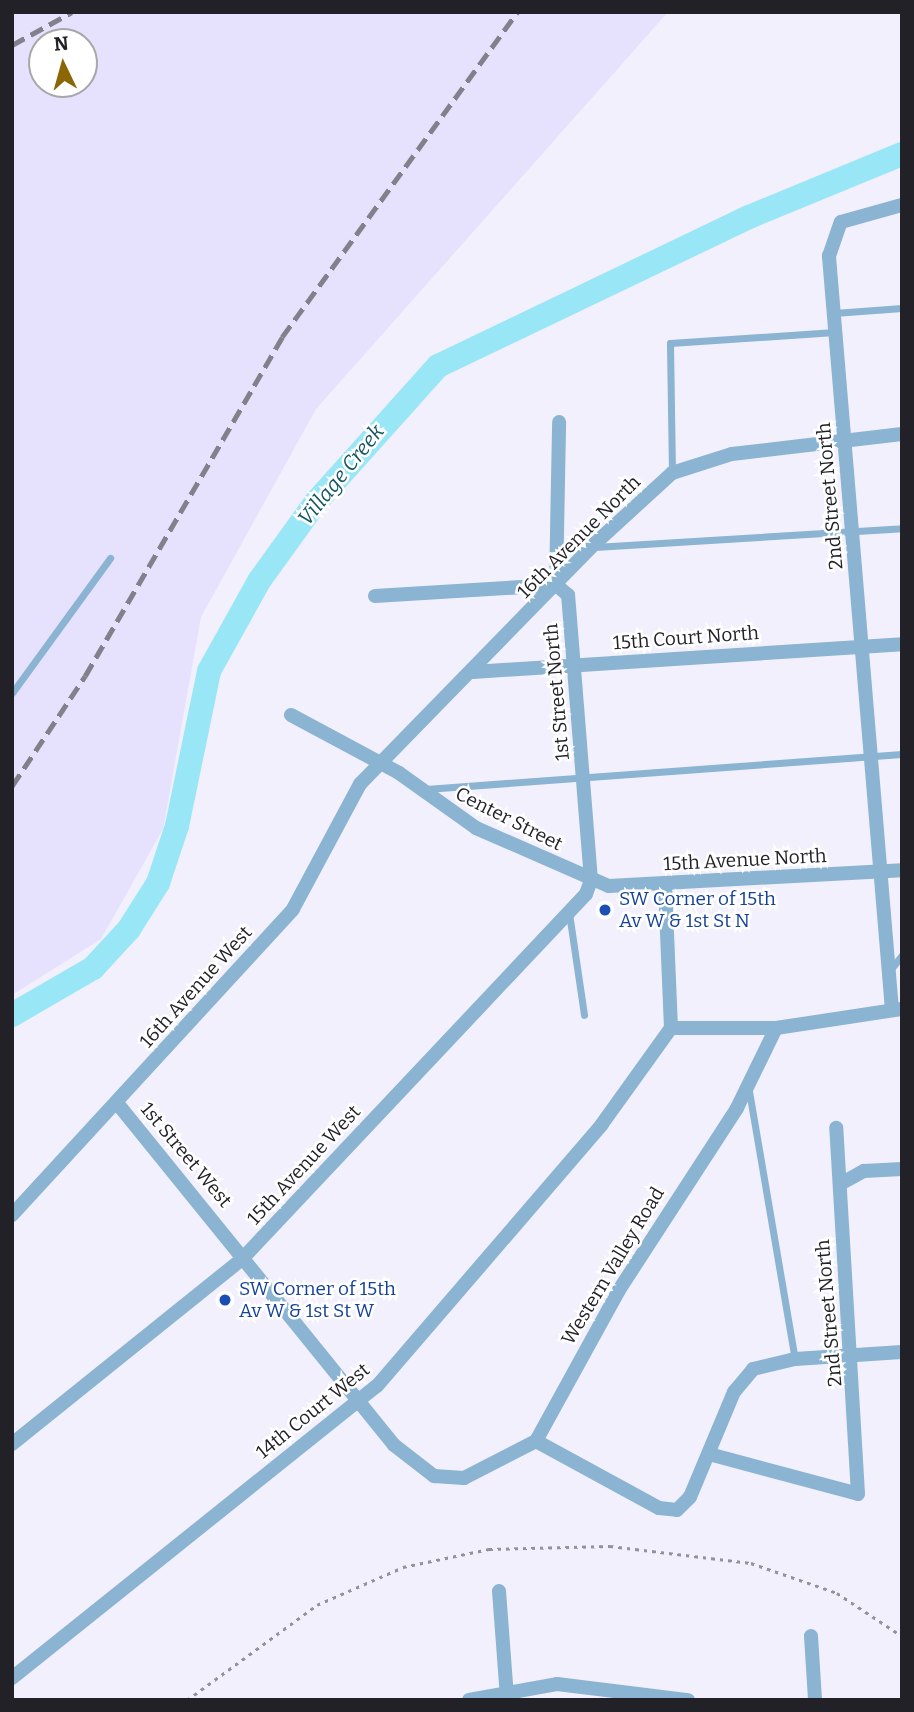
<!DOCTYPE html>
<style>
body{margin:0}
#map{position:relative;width:914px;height:1712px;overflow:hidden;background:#f2f0fc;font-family:Bitter,serif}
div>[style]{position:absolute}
.built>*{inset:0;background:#e6e1fc}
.river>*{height:24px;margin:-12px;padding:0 12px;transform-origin:12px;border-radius:12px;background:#99e6f7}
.path>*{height:2.5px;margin-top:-1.25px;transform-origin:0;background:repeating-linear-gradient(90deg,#93929b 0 3.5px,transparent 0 8.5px)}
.lane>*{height:7px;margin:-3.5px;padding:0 3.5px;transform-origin:3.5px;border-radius:3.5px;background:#8bb3d2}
.street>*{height:14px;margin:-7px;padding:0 7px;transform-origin:7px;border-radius:7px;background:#8bb3d2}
.rail>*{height:4.5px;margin-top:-2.25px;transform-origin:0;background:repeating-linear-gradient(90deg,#82808a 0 14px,transparent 0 21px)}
.dots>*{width:19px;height:19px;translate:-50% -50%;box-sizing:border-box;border:4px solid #fff;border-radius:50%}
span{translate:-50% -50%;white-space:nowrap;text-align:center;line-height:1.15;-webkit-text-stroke:5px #fff;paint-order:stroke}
.street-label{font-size:19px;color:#222128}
.transit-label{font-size:19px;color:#164399}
.left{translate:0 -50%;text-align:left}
.water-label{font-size:21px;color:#155662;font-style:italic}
.frame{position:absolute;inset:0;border:14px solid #222128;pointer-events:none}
.north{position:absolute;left:28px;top:28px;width:70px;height:70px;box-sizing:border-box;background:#fff;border:2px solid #a7a6a9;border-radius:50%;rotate:355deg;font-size:19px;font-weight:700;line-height:28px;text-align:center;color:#222128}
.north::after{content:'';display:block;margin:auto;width:24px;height:32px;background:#8a6605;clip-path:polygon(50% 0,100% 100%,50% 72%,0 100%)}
</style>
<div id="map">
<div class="built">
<i style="clip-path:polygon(evenodd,12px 12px,668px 12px,316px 409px,201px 617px,163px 829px,101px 939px,12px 995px,12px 12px,42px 42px,84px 42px,84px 84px,42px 84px,42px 42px)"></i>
</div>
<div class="river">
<i style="left:12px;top:1015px;width:94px;rotate:-30.1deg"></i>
<i style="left:93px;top:968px;width:53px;rotate:-47.3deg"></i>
<i style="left:129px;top:929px;width:54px;rotate:-57.8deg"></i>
<i style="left:158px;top:883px;width:60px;rotate:-71.6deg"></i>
<i style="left:177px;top:826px;width:158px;rotate:-78.3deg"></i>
<i style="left:209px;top:671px;width:103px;rotate:-60.9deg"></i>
<i style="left:259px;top:581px;width:97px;rotate:-54.2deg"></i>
<i style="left:316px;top:502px;width:183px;rotate:-48.1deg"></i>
<i style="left:438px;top:366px;width:345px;rotate:-25.6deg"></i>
<i style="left:749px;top:217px;width:165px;rotate:-22.4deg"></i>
</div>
<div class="path">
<i style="left:187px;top:1700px;width:161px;rotate:-36.2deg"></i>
<i style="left:317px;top:1605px;width:94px;rotate:-23.8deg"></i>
<i style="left:403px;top:1567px;width:88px;rotate:-11.8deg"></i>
<i style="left:489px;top:1549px;width:121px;rotate:-1.4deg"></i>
<i style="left:610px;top:1546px;width:142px;rotate:6.9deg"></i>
<i style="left:751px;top:1563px;width:91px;rotate:19.2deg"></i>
<i style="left:837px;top:1593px;width:78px;rotate:33.5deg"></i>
</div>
<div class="lane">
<i style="left:834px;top:313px;width:68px;rotate:-4.2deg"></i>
<i style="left:672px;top:472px;width:129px;rotate:-90.9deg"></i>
<i style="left:670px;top:343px;width:165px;rotate:-3.8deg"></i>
<i style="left:595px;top:547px;width:308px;rotate:-3.5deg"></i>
<i style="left:12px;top:693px;width:167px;rotate:-54deg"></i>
<i style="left:426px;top:789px;width:477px;rotate:-4.2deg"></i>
<i style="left:569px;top:913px;width:103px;rotate:81.6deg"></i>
<i style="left:891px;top:969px;width:18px;rotate:-52deg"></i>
<i style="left:749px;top:1091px;width:272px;rotate:80.3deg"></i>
</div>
<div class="street">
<i style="left:375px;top:596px;width:181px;rotate:-3.5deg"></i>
<i style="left:473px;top:672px;width:430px;rotate:-3.7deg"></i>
<i style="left:291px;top:715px;width:123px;rotate:28.2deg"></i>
<i style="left:399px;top:773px;width:95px;rotate:35.5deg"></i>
<i style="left:476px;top:828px;width:145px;rotate:23.6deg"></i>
<i style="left:609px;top:886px;width:293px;rotate:-3.1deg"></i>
<i style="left:665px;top:885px;width:143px;rotate:87.6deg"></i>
<i style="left:892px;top:1010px;width:757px;rotate:-94.78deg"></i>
<i style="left:829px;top:256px;width:36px;rotate:-71deg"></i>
<i style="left:841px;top:222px;width:63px;rotate:-15.6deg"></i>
<i style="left:671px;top:1028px;width:105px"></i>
<i style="left:776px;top:1028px;width:127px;rotate:-8.6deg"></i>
<i style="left:117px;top:1103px;width:440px;rotate:51deg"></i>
<i style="left:394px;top:1445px;width:51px;rotate:37.8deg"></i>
<i style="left:434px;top:1476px;width:30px;rotate:4deg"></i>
<i style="left:464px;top:1478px;width:81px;rotate:-27.2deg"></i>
<i style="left:536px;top:1441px;width:172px;rotate:-61.2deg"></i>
<i style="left:619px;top:1290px;width:217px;rotate:-57deg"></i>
<i style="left:737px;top:1108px;width:89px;rotate:-64deg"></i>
<i style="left:842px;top:1183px;width:25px;rotate:-29deg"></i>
<i style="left:864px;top:1171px;width:38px;rotate:-3deg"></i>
<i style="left:12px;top:1215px;width:415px;rotate:-47.4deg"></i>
<i style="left:293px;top:909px;width:142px;rotate:-61.8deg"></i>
<i style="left:360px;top:784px;width:330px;rotate:-45.7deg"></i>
<i style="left:590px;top:548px;width:111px;rotate:-42.4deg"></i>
<i style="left:672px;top:473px;width:63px;rotate:-17.6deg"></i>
<i style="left:732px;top:454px;width:171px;rotate:-6.7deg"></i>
<i style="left:536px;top:1441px;width:140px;rotate:28.6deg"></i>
<i style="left:659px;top:1508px;width:18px;rotate:6deg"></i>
<i style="left:677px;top:1510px;width:18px;rotate:-45deg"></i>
<i style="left:690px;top:1497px;width:114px;rotate:-67.3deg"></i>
<i style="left:734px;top:1392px;width:30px;rotate:-50deg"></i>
<i style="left:753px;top:1369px;width:43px;rotate:-13.4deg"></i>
<i style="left:795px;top:1359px;width:107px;rotate:-3.7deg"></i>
<i style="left:12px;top:1444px;width:297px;rotate:-38.8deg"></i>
<i style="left:243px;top:1258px;width:500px;rotate:-46.7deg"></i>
<i style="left:586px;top:894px;width:15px;rotate:-70deg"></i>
<i style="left:591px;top:880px;width:286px;rotate:-94.6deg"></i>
<i style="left:568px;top:595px;width:16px;rotate:-140deg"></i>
<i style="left:556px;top:585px;width:163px;rotate:-88.9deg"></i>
<i style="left:709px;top:1454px;width:154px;rotate:15deg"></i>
<i style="left:858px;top:1494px;width:367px;rotate:-93.4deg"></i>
<i style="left:499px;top:1591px;width:107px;rotate:85.7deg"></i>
<i style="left:811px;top:1636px;width:64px;rotate:86.4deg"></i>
<i style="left:12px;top:1678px;width:467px;rotate:-38.7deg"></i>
<i style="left:377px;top:1386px;width:345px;rotate:-49.3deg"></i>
<i style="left:602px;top:1124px;width:118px;rotate:-54.3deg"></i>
<i style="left:469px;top:1700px;width:89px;rotate:-10.3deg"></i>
<i style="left:557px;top:1684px;width:132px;rotate:7deg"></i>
</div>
<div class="rail">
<i style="left:12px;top:45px;width:68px;rotate:-28.8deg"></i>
<i style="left:12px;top:786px;width:132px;rotate:-56.4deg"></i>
<i style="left:85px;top:676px;width:392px;rotate:-59.8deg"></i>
<i style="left:282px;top:337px;width:401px;rotate:-54.1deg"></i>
</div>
<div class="dots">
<i style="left:605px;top:910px;background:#1a4fb4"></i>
<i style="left:225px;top:1300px;background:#1a4fb4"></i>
</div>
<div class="street-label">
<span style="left:830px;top:496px;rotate:-95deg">2nd Street North</span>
<span style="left:579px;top:537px;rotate:-45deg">16th Avenue North</span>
<span style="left:686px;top:638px;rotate:-4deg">15th Court North</span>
<span style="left:557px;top:692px;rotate:-95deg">1st Street North</span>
<span style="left:509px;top:819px;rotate:27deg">Center Street</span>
<span style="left:745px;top:860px;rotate:-3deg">15th Avenue North</span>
<span style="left:196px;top:987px;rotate:-48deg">16th Avenue West</span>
<span style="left:186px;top:1155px;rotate:50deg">1st Street West</span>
<span style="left:304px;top:1165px;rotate:-47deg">15th Avenue West</span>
<span style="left:613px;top:1266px;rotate:-59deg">Western Valley Road</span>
<span style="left:829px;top:1313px;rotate:-95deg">2nd Street North</span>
<span style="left:313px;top:1411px;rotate:-39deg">14th Court West</span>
</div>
<div class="transit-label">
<span class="left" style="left:619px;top:910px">SW Corner of 15th<br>Av W &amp; 1st St N</span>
<span class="left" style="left:239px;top:1300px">SW Corner of 15th<br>Av W &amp; 1st St W</span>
</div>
<div class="water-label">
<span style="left:341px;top:475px;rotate:-51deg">Village Creek</span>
</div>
<div class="frame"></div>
<div class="north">N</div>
</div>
